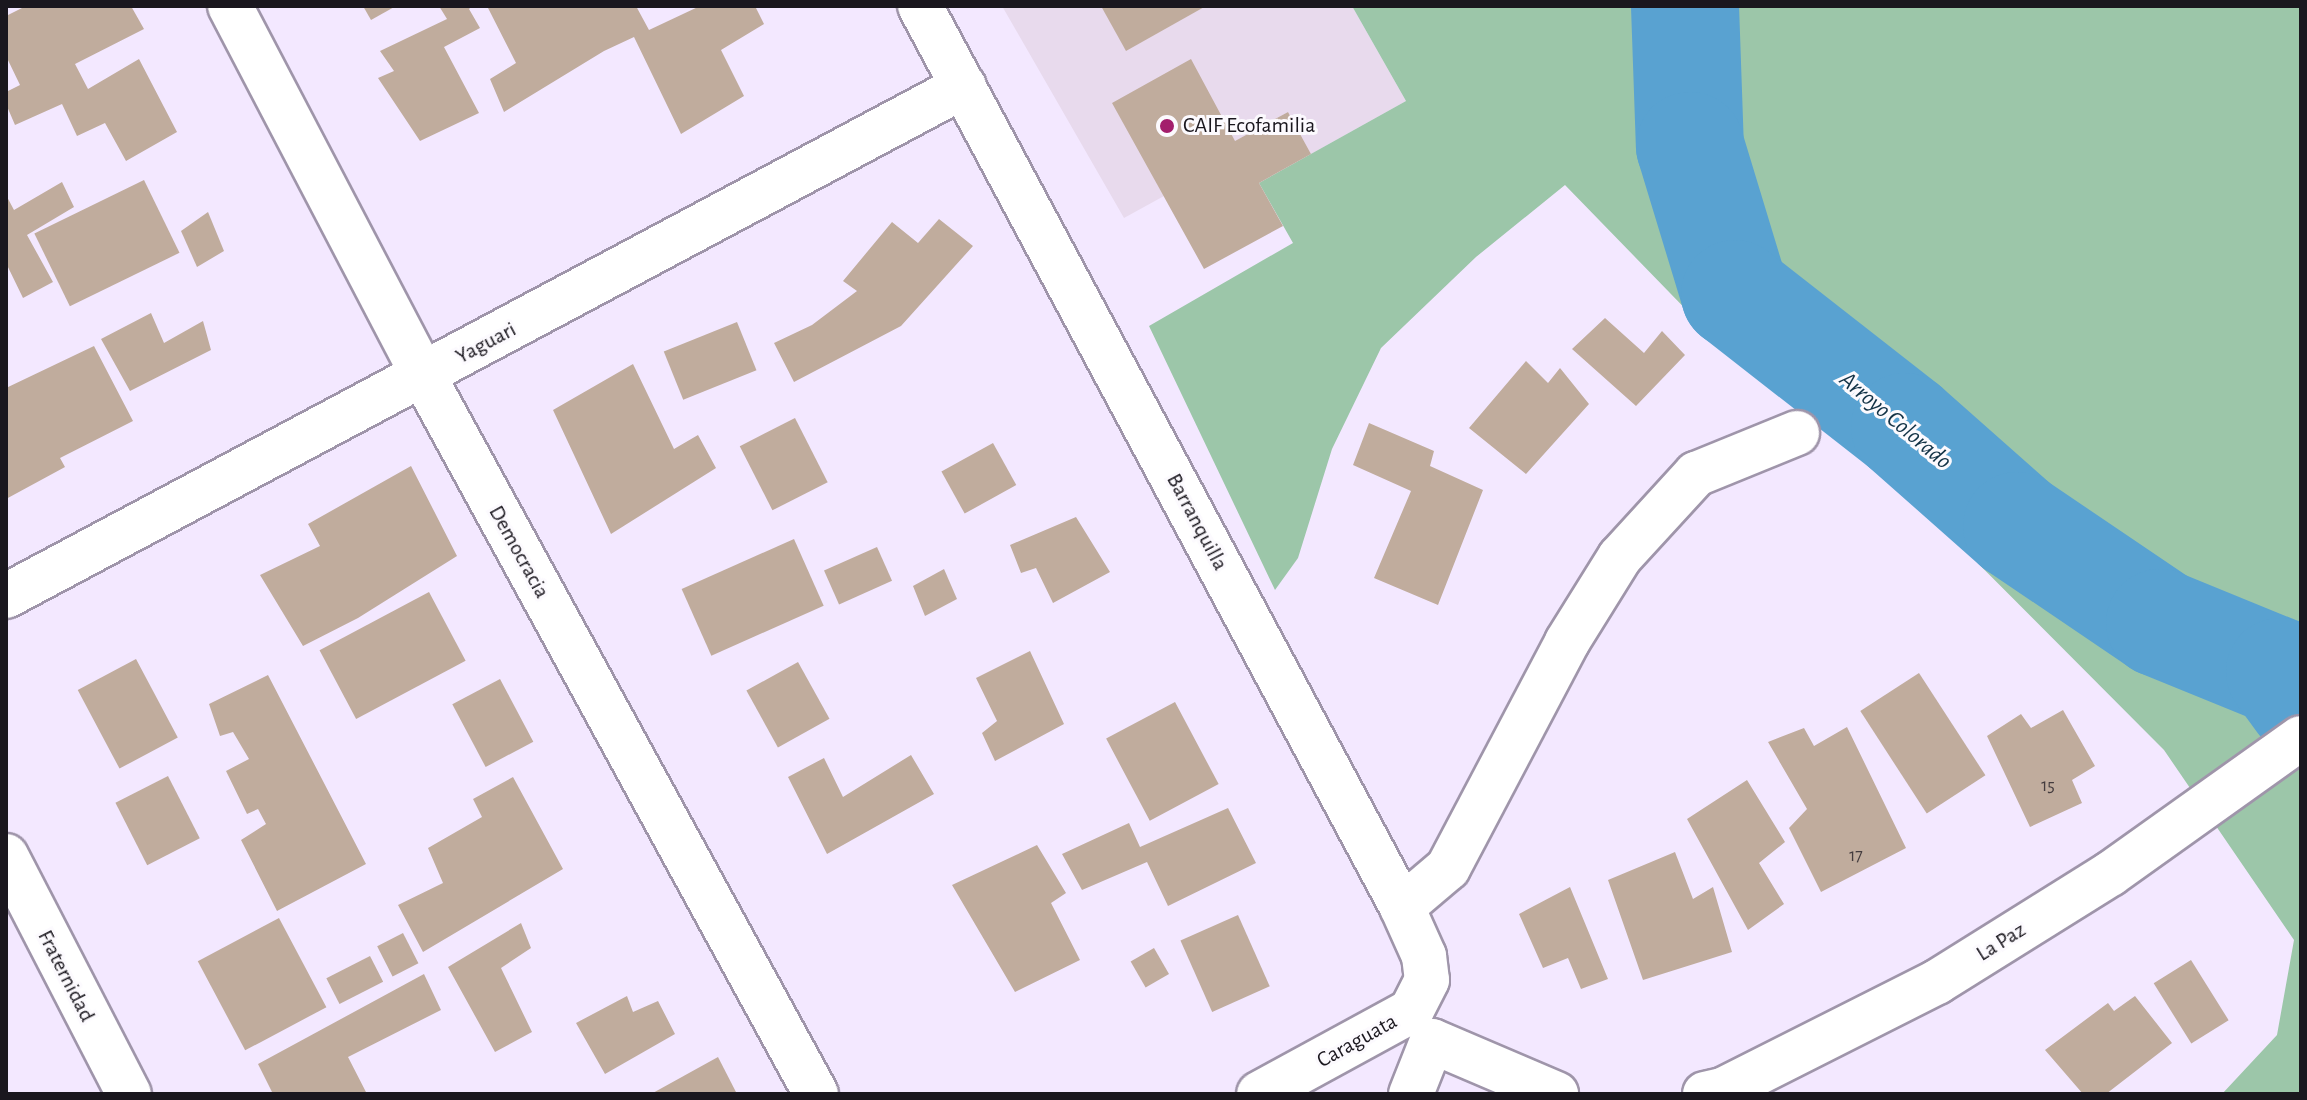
<!DOCTYPE html>
<style>
body{margin:0}
#map{position:relative;width:2307px;height:1100px;overflow:hidden;background:#f3e8ff;font-family:"Alegreya Sans",sans-serif}
div>[style]{position:absolute}
.education>*{inset:0;background:#e8daed}
.green>*{inset:0;background:#9cc6a9}
.river>*{height:108px;margin:-54px;padding:0 54px;transform-origin:54px;border-radius:54px;background:#59a2d1}
.building>*{inset:0;background:#c0ac9d;transform-origin:0 0}
.roads{filter:drop-shadow(2px 0 #9f95aa) drop-shadow(-2px 0 #9f95aa) drop-shadow(0 2px #9f95aa) drop-shadow(0 -2px #9f95aa)}
.minor>*{height:44px;margin:-22px;padding:0 22px;transform-origin:22px;border-radius:22px;background:#fff}
.tertiary>*{height:44px;margin:-22px;padding:0 22px;transform-origin:22px;border-radius:22px;background:#fff}
.dots>*{width:22px;height:22px;translate:-50% -50%;box-sizing:border-box;border:4px solid #fcfafe;border-radius:50%}
span{translate:-50% -50%;white-space:nowrap;text-align:center;line-height:1.15;-webkit-text-stroke:6px #fcfafe;paint-order:stroke}
.number-label{font-size:18px;color:#443c3e}
.number-label span{-webkit-text-stroke-width:0}
.poi-label{font-size:22px;color:#1a171e}
.left{translate:0 -50%;text-align:left}
.street-label{font-size:22px;color:#1a171e}
.water-label{font-size:24px;color:#123246;font-style:italic}
.frame{position:absolute;inset:0;border:8px solid #1a171e;pointer-events:none}
</style>
<div id="map">
<div class="education">
<i style="clip-path:polygon(1002px 6px,1352px 6px,1406px 101px,1311px 154px,1288px 112px,1157px 184px,1164px 196px,1124px 218px)"></i>
</div>
<div class="green">
<i style="clip-path:polygon(1352px 6px,2301px 6px,2301px 1094px,2222px 1094px,2277px 1035px,2294px 940px,2164px 750px,1858px 443px,1739px 364px,1565px 185px,1476px 257px,1381px 348px,1332px 449px,1298px 558px,1275px 590px,1149px 326px,1293px 243px,1259px 183px,1406px 101px)"></i>
</div>
<div class="river">
<i style="left:1685px;top:6px;width:140px;rotate:88deg"></i>
<i style="left:1690px;top:146px;width:155px;rotate:73.1deg"></i>
<i style="left:1735px;top:294px;width:216px;rotate:38deg"></i>
<i style="left:1905px;top:427px;width:149px;rotate:41.5deg"></i>
<i style="left:2017px;top:526px;width:173px;rotate:34.1deg"></i>
<i style="left:2160px;top:623px;width:130px;rotate:22.2deg"></i>
<i style="left:2280px;top:672px;width:36px;rotate:54deg"></i>
</div>
<div class="building">
<i style="clip-path:polygon(26px 6px,131px 6px,144px 29px,75px 64px,88px 89px,139px 59px,177px 132px,126px 161px,105px 123px,77px 136px,62px 104px,15px 125px,6px 104px,6px 92px,20px 85px,6px 56px,6px 16px)"></i>
<i style="clip-path:polygon(363px 6px,396px 6px,371px 20px)"></i>
<i style="clip-path:polygon(439px 6px,472px 6px,469px 9px,480px 28px,444px 47px,479px 113px,420px 141px,378px 78px,394px 71px,380px 51px,447px 19px)"></i>
<i style="clip-path:polygon(487px 6px,636px 6px,649px 30px,700px 6px,755px 6px,764px 24px,721px 50px,744px 96px,681px 134px,634px 37px,604px 51px,504px 112px,490px 79px,516px 63px)"></i>
<i style="clip-path:polygon(1101px 6px,1206px 6px,1126px 51px)"></i>
<i style="clip-path:polygon(1191px 59px,1235px 141px,1288px 112px,1311px 154px,1259px 183px,1283px 226px,1204px 269px,1112px 103px)"></i>
<i style="left:144px;top:180px;width:81px;height:122px;rotate:64deg"></i>
<i style="clip-path:polygon(62px 182px,74px 207px,27px 235px,53px 282px,23px 298px,6px 263px,6px 195px,14px 210px)"></i>
<i style="clip-path:polygon(208px 212px,224px 251px,197px 267px,181px 231px)"></i>
<i style="clip-path:polygon(939px 219px,973px 246px,901px 326px,794px 382px,774px 343px,812px 325px,857px 291px,843px 281px,892px 222px,918px 243px)"></i>
<i style="clip-path:polygon(151px 313px,164px 343px,203px 321px,211px 350px,130px 391px,101px 339px)"></i>
<i style="clip-path:polygon(1605px 318px,1644px 353px,1662px 331px,1685px 355px,1636px 406px,1572px 349px)"></i>
<i style="left:737px;top:322px;width:52px;height:79px;rotate:68deg"></i>
<i style="clip-path:polygon(94px 346px,133px 421px,60px 458px,65px 467px,6px 499px,6px 388px)"></i>
<i style="clip-path:polygon(1526px 361px,1548px 383px,1560px 368px,1589px 404px,1526px 474px,1469px 428px)"></i>
<i style="clip-path:polygon(633px 364px,674px 449px,698px 435px,716px 468px,611px 534px,553px 410px)"></i>
<i style="left:795px;top:418px;width:72px;height:62px;rotate:63deg"></i>
<i style="clip-path:polygon(1369px 423px,1434px 451px,1430px 466px,1483px 490px,1438px 605px,1374px 578px,1411px 491px,1353px 465px)"></i>
<i style="left:993px;top:443px;width:48px;height:59px;rotate:61deg"></i>
<i style="clip-path:polygon(411px 466px,457px 556px,358px 618px,303px 646px,260px 575px,320px 546px,308px 524px)"></i>
<i style="clip-path:polygon(1076px 517px,1110px 572px,1053px 603px,1036px 568px,1021px 573px,1010px 545px)"></i>
<i style="left:794px;top:539px;width:73px;height:123px;rotate:66deg"></i>
<i style="left:877px;top:547px;width:37px;height:58px;rotate:66deg"></i>
<i style="clip-path:polygon(944px 569px,957px 599px,925px 616px,913px 586px)"></i>
<i style="left:429px;top:592px;width:78px;height:124px;rotate:62deg"></i>
<i style="clip-path:polygon(1030px 651px,1064px 724px,995px 761px,982px 733px,997px 721px,976px 678px)"></i>
<i style="left:136px;top:659px;width:89px;height:66px;rotate:62deg"></i>
<i style="left:798px;top:662px;width:65px;height:59px;rotate:61deg"></i>
<i style="left:1919px;top:673px;width:122px;height:70px;rotate:57deg"></i>
<i style="clip-path:polygon(268px 675px,366px 864px,277px 911px,241px 840px,266px 824px,258px 809px,247px 814px,226px 771px,249px 759px,233px 732px,220px 736px,209px 704px)"></i>
<i style="left:500px;top:679px;width:71px;height:54px;rotate:62deg"></i>
<i style="left:1175px;top:702px;width:93px;height:78px;rotate:62deg"></i>
<i style="clip-path:polygon(2063px 710px,2095px 766px,2072px 780px,2082px 803px,2030px 827px,1987px 736px,2021px 714px,2031px 728px)"></i>
<i style="clip-path:polygon(1847px 727px,1906px 848px,1821px 892px,1789px 828px,1807px 809px,1768px 742px,1804px 728px,1814px 746px)"></i>
<i style="clip-path:polygon(911px 755px,934px 794px,827px 854px,788px 777px,824px 758px,843px 797px)"></i>
<i style="left:168px;top:776px;width:70px;height:59px;rotate:63deg"></i>
<i style="clip-path:polygon(513px 777px,563px 869px,423px 952px,398px 905px,443px 883px,428px 848px,482px 817px,473px 799px)"></i>
<i style="clip-path:polygon(1747px 780px,1785px 842px,1759px 863px,1784px 904px,1748px 930px,1687px 819px)"></i>
<i style="clip-path:polygon(1228px 808px,1256px 863px,1168px 906px,1147px 862px,1082px 890px,1062px 854px,1129px 823px,1140px 847px)"></i>
<i style="clip-path:polygon(1037px 845px,1066px 893px,1051px 903px,1080px 960px,1015px 992px,952px 885px)"></i>
<i style="clip-path:polygon(1675px 852px,1693px 899px,1713px 887px,1732px 952px,1643px 980px,1608px 880px)"></i>
<i style="clip-path:polygon(1570px 887px,1608px 979px,1581px 989px,1568px 958px,1543px 968px,1519px 914px)"></i>
<i style="left:1238px;top:915px;width:78px;height:63px;rotate:66deg"></i>
<i style="left:279px;top:918px;width:101px;height:92px;rotate:62deg"></i>
<i style="clip-path:polygon(521px 923px,531px 948px,501px 968px,532px 1032px,495px 1052px,448px 967px)"></i>
<i style="left:403px;top:933px;width:34px;height:29px;rotate:63deg"></i>
<i style="left:1154px;top:948px;width:30px;height:27px;rotate:60deg"></i>
<i style="left:370px;top:956px;width:29px;height:49px;rotate:63deg"></i>
<i style="left:2191px;top:960px;width:71px;height:44px;rotate:58deg"></i>
<i style="clip-path:polygon(424px 974px,441px 1010px,348px 1057px,367px 1094px,273px 1094px,258px 1064px)"></i>
<i style="clip-path:polygon(627px 996px,633px 1012px,658px 1001px,675px 1034px,605px 1074px,576px 1023px)"></i>
<i style="clip-path:polygon(2135px 996px,2172px 1043px,2106px 1094px,2083px 1094px,2045px 1050px,2108px 1003px,2114px 1011px)"></i>
<i style="clip-path:polygon(718px 1057px,737px 1094px,651px 1094px)"></i>
</div>
<div class="roads">
<div class="minor">
<i style="left:230px;top:6px;width:419px;rotate:62.4deg"></i>
<i style="left:424px;top:377px;width:817px;rotate:61.33deg"></i>
<i style="left:6px;top:596px;width:1085px;rotate:-28.03deg"></i>
<i style="left:6px;top:856px;width:268px;rotate:62.7deg"></i>
<i style="left:1402px;top:907px;width:60px;rotate:-40.3deg"></i>
<i style="left:1448px;top:868px;width:255px;rotate:-62.2deg"></i>
<i style="left:1567px;top:642px;width:100px;rotate:-58.1deg"></i>
<i style="left:1620px;top:557px;width:113px;rotate:-47.5deg"></i>
<i style="left:1696px;top:474px;width:109px;rotate:-22.1deg"></i>
<i style="left:1432px;top:1041px;width:135px;rotate:23.1deg"></i>
<i style="left:1411px;top:1094px;width:57px;rotate:-68.4deg"></i>
<i style="left:1705px;top:1094px;width:18px;rotate:-13deg"></i>
<i style="left:1723px;top:1090px;width:240px;rotate:-26.8deg"></i>
<i style="left:1937px;top:982px;width:204px;rotate:-32deg"></i>
<i style="left:2110px;top:874px;width:234px;rotate:-35.5deg"></i>
</div>
<div class="tertiary">
<i style="left:920px;top:6px;width:1022px;rotate:61.85deg"></i>
<i style="left:1402px;top:907px;width:54px;rotate:65.8deg"></i>
<i style="left:1424px;top:956px;width:24px;rotate:83deg"></i>
<i style="left:1427px;top:980px;width:35px;rotate:117deg"></i>
<i style="left:1411px;top:1011px;width:173px;rotate:151.4deg"></i>
</div>
</div>
<div class="dots">
<i style="left:1167px;top:126px;background:#a31e6c"></i>
</div>
<div class="number-label">
<span style="left:2048px;top:786px">15</span>
<span style="left:1856px;top:856px">17</span>
</div>
<div class="poi-label">
<span class="left" style="left:1183px;top:126px">CAIF Ecofamilia</span>
</div>
<div class="street-label">
<span style="left:486px;top:343px;rotate:-28deg">Yaguari</span>
<span style="left:1197px;top:522px;rotate:62deg">Barranquilla</span>
<span style="left:519px;top:552px;rotate:61deg">Democracia</span>
<span style="left:2001px;top:942px;rotate:-32deg">La Paz</span>
<span style="left:66px;top:976px;rotate:63deg">Fraternidad</span>
<span style="left:1357px;top:1041px;rotate:-29deg">Caraguata</span>
</div>
<div class="water-label">
<span style="left:1895px;top:421px;rotate:40deg">Arroyo Colorado</span>
</div>
<div class="frame"></div>
</div>
